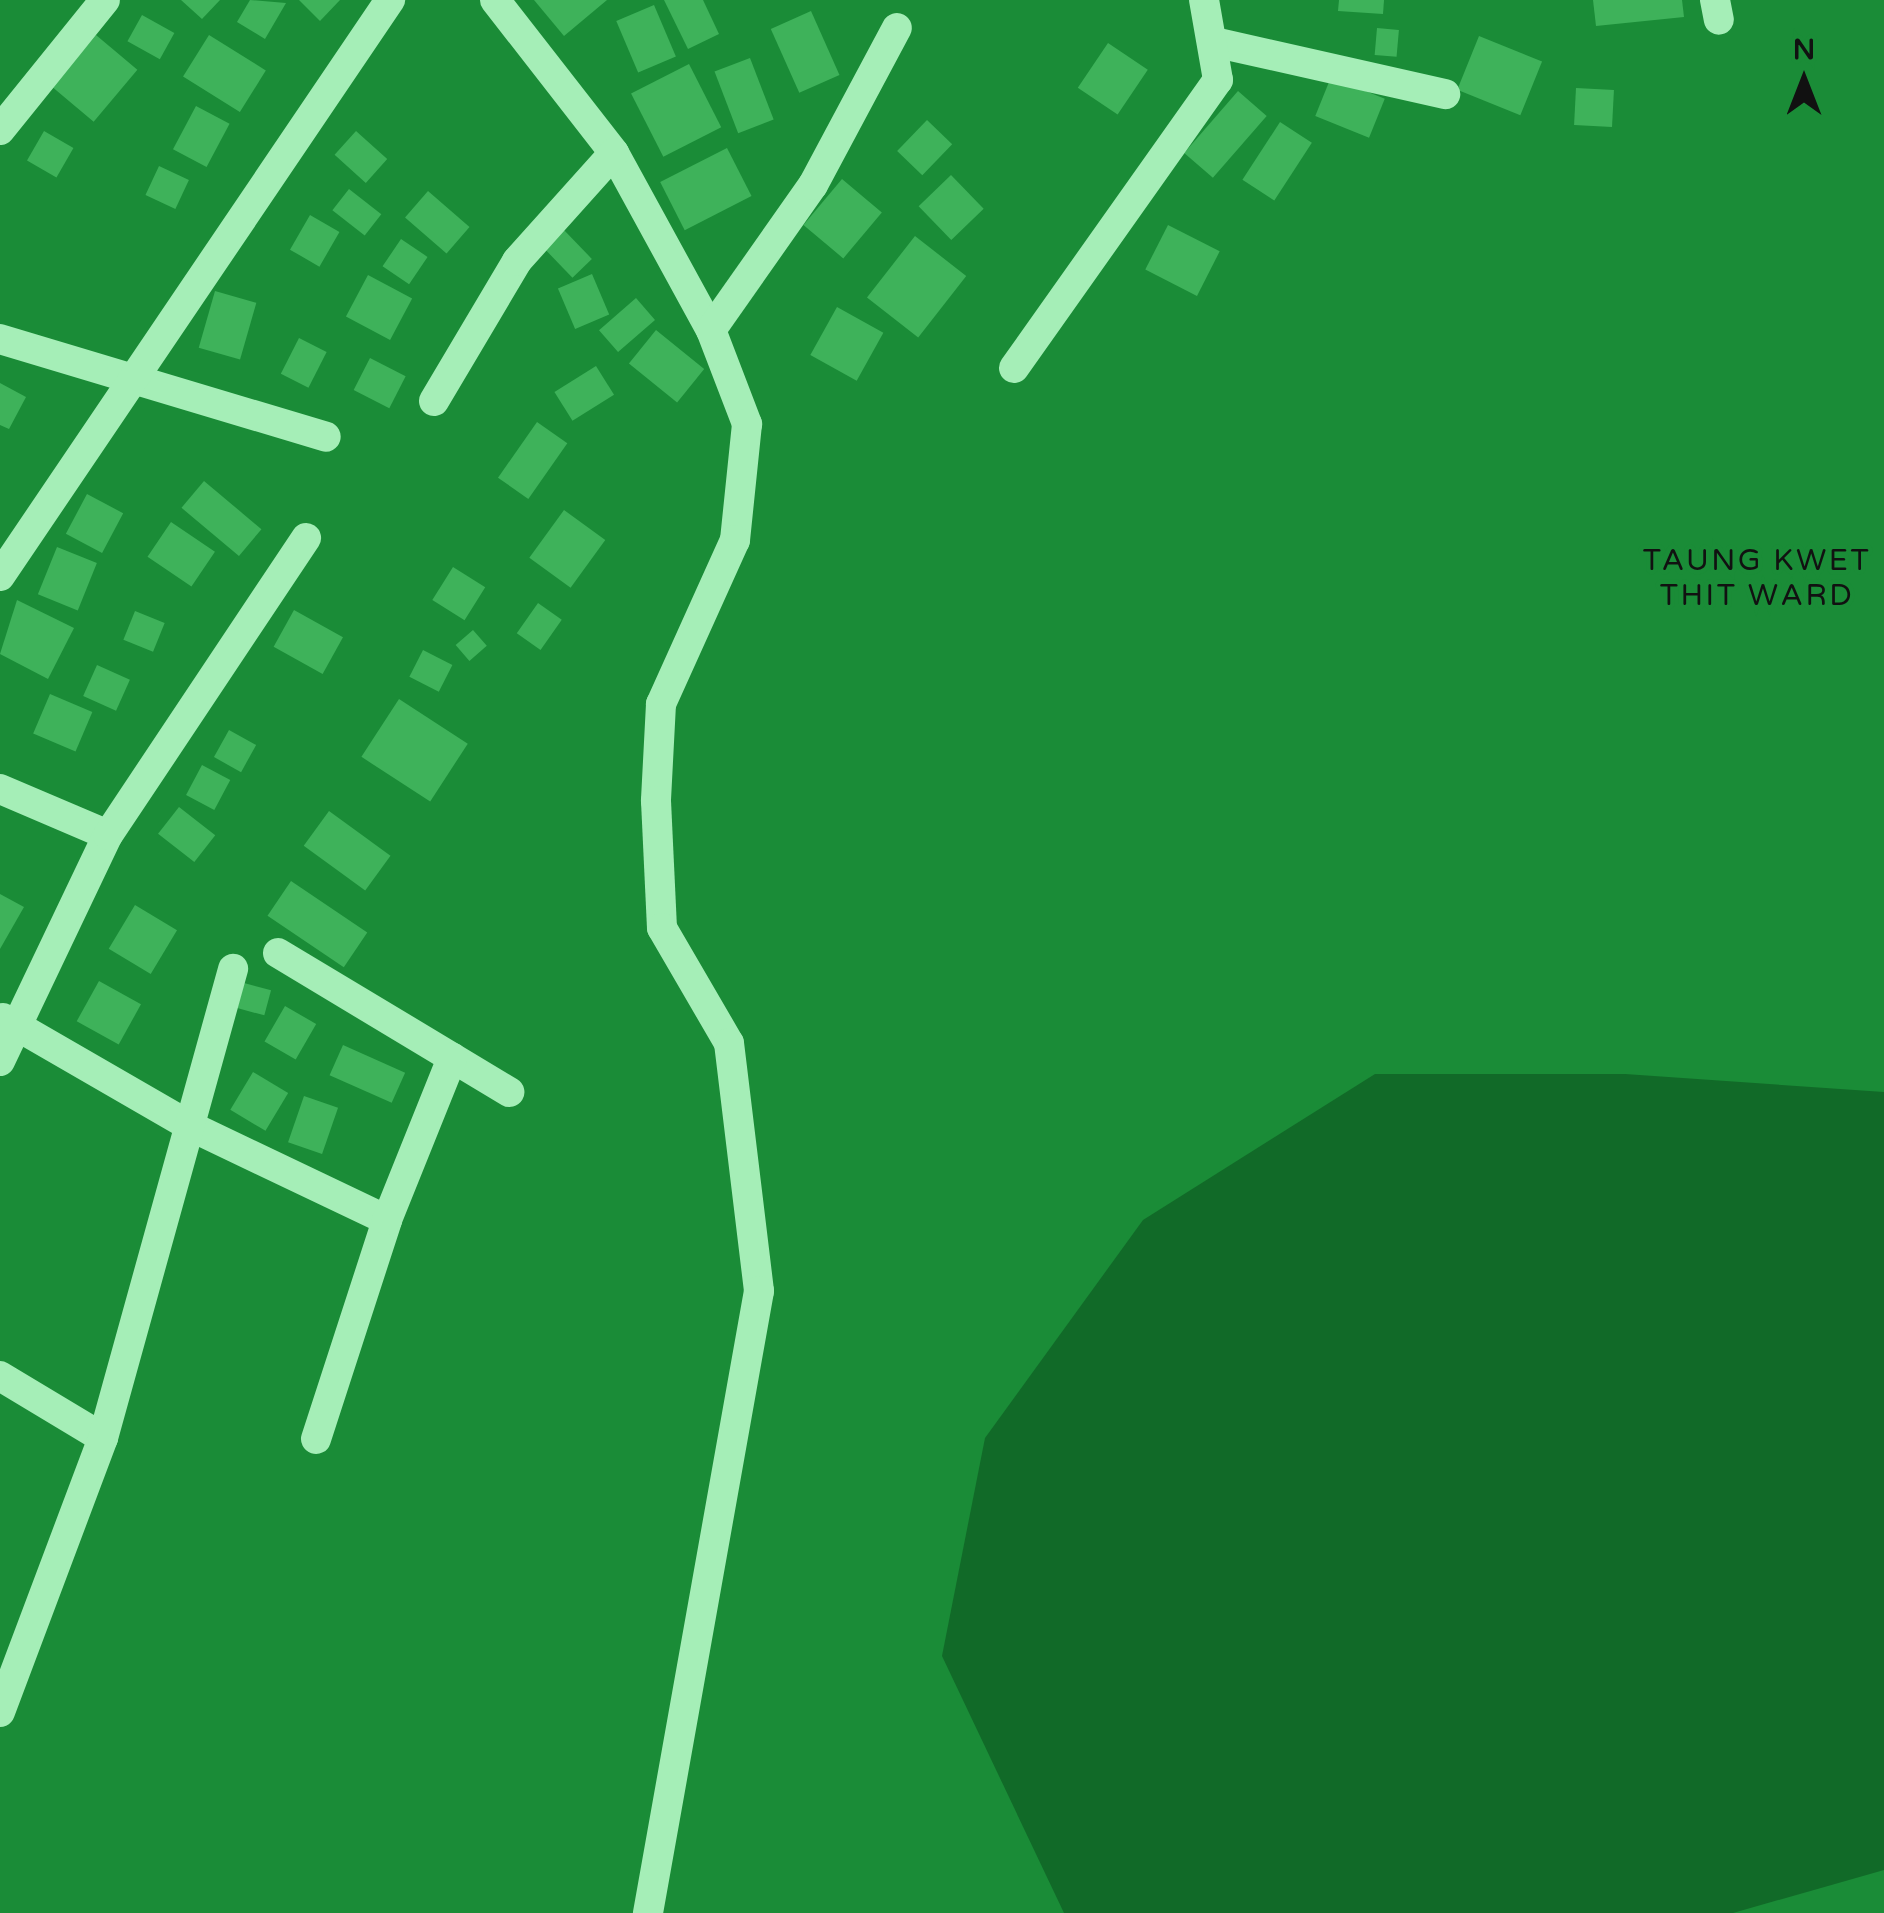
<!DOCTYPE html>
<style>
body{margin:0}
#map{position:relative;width:1884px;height:1913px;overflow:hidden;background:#1a8c37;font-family:"Varela Round",sans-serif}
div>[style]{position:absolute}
.water>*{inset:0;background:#116a28}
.building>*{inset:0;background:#3eb25a;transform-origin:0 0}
.street>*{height:30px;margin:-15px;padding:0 15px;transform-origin:15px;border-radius:15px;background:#a5eeb7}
span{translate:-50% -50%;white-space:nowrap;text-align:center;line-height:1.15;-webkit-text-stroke:9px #1a8c37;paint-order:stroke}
.quarter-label{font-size:30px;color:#111;letter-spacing:2.5px}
.north{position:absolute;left:1754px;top:30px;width:100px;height:100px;-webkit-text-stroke:8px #1a8c37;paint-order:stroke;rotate:0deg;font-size:28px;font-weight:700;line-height:40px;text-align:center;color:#111}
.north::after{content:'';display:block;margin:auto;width:35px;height:45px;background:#111;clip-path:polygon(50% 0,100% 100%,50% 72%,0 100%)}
</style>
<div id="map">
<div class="water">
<i style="clip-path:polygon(1375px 1074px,1625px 1074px,1884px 1092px,1884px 1870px,1733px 1913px,1064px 1913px,942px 1656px,985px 1438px,1143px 1220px)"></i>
</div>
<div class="building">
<i style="clip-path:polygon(181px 0,220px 0,202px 19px)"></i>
<i style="clip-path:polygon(250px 0,286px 3px,265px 39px,237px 22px)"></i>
<i style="clip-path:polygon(299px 0,340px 0,320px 21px)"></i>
<i style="clip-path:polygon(534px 0,607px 0,564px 36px)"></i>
<i style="clip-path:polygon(664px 0,703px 0,719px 34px,688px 49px)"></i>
<i style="clip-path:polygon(1339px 0,1384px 0,1383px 14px,1338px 11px)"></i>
<i style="clip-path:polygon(1593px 0,1682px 0,1684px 17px,1596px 26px)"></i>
<i style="left:654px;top:5px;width:56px;height:41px;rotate:67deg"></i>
<i style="left:811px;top:11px;width:70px;height:44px;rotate:66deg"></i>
<i style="left:142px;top:15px;width:37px;height:30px;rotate:29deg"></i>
<i style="left:1377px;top:28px;width:22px;height:27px;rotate:5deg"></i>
<i style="left:96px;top:35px;width:54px;height:68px;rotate:40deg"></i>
<i style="left:209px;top:35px;width:67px;height:49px;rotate:32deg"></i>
<i style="left:1479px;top:36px;width:68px;height:58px;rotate:22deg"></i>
<i style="left:1108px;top:43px;width:48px;height:54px;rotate:34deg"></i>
<i style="left:750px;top:58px;width:66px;height:38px;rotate:69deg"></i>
<i style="left:689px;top:64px;width:71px;height:65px;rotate:63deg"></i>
<i style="left:1331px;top:77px;width:58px;height:42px;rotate:22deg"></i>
<i style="left:1576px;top:88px;width:38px;height:37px;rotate:3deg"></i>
<i style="left:1238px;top:91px;width:38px;height:82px;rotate:41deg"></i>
<i style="left:196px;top:106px;width:38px;height:49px;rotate:28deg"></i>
<i style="left:927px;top:120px;width:35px;height:43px;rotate:44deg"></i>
<i style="left:1280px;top:122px;width:38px;height:69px;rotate:33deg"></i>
<i style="left:44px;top:131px;width:34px;height:34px;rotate:30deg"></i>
<i style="left:356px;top:131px;width:42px;height:32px;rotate:42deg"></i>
<i style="left:727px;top:148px;width:54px;height:75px;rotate:63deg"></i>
<i style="left:159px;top:166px;width:33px;height:32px;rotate:25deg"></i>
<i style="left:951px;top:175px;width:47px;height:45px;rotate:46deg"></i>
<i style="left:842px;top:179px;width:52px;height:60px;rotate:40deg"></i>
<i style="left:349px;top:189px;width:41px;height:27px;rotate:38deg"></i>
<i style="left:428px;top:191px;width:55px;height:35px;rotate:41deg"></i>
<i style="left:310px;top:215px;width:34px;height:40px;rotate:30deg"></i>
<i style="left:1168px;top:225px;width:58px;height:50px;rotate:27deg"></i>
<i style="left:562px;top:228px;width:43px;height:27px;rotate:46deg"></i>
<i style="left:915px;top:236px;width:65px;height:78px;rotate:38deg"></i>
<i style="left:401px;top:239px;width:32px;height:33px;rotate:34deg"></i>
<i style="left:592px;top:274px;width:44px;height:37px;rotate:67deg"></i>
<i style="left:368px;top:275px;width:50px;height:47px;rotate:28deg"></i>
<i style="left:215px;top:291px;width:43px;height:59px;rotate:16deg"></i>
<i style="left:636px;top:298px;width:29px;height:49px;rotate:49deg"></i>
<i style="left:837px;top:307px;width:53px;height:55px;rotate:29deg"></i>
<i style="left:656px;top:330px;width:62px;height:43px;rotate:39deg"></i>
<i style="left:299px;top:338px;width:31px;height:40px;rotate:27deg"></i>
<i style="left:370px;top:358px;width:40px;height:36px;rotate:27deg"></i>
<i style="left:596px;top:366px;width:34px;height:49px;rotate:58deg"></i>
<i style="clip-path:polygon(0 383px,26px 397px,9px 429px,0 425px)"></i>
<i style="left:537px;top:422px;width:37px;height:68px;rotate:35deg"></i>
<i style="left:204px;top:481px;width:75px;height:35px;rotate:40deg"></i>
<i style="left:87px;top:494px;width:41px;height:45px;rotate:28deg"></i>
<i style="left:564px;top:510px;width:51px;height:59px;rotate:36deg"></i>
<i style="left:171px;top:522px;width:53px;height:42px;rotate:34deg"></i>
<i style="left:57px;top:547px;width:43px;height:51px;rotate:22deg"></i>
<i style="left:453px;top:567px;width:38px;height:39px;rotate:32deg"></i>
<i style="clip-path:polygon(17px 600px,74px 628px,48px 679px,0 654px)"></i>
<i style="left:538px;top:603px;width:29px;height:37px;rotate:35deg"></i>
<i style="left:294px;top:610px;width:56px;height:42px;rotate:29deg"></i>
<i style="left:135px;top:611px;width:32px;height:31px;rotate:22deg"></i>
<i style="left:473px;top:630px;width:21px;height:23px;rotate:49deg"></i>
<i style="left:423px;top:650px;width:33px;height:30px;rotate:27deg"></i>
<i style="left:97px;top:665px;width:36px;height:34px;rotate:24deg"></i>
<i style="left:50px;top:694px;width:46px;height:43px;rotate:23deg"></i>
<i style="left:399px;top:699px;width:82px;height:69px;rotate:33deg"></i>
<i style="left:229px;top:730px;width:31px;height:31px;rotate:29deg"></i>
<i style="left:202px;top:765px;width:32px;height:34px;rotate:28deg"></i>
<i style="left:179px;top:807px;width:46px;height:34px;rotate:38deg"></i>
<i style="left:329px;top:811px;width:76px;height:43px;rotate:36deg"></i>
<i style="left:291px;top:881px;width:92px;height:42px;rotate:34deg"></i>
<i style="clip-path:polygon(0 894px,24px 907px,0 949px)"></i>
<i style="left:135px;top:905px;width:49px;height:51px;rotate:31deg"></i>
<i style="left:99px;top:981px;width:48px;height:46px;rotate:29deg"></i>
<i style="left:244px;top:983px;width:28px;height:26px;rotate:15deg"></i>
<i style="left:285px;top:1006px;width:36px;height:41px;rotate:30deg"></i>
<i style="left:343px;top:1045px;width:68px;height:33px;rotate:24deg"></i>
<i style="left:253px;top:1072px;width:41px;height:44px;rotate:31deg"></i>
<i style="left:304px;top:1096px;width:36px;height:49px;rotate:19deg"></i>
</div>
<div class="street">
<i style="left:495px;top:0;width:194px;rotate:52.1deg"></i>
<i style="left:614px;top:153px;width:202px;rotate:61.3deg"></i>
<i style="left:711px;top:330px;width:101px;rotate:69deg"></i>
<i style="left:747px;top:424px;width:117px;rotate:95.9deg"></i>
<i style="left:735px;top:540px;width:180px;rotate:114.3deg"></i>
<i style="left:661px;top:704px;width:97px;rotate:93deg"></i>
<i style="left:656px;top:801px;width:127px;rotate:87.3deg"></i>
<i style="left:662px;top:928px;width:133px;rotate:59.8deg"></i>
<i style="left:729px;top:1043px;width:250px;rotate:83.1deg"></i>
<i style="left:759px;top:1291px;width:632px;rotate:100.12deg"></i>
<i style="left:1715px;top:0;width:20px;rotate:79deg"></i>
<i style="left:1218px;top:43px;width:233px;rotate:12.7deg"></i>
<i style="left:0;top:130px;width:167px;rotate:-51.1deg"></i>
<i style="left:711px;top:330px;width:177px;rotate:-54.9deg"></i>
<i style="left:813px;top:185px;width:178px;rotate:-61.9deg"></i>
<i style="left:0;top:339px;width:340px;rotate:16.7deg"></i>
<i style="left:1014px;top:368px;width:353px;rotate:-54.7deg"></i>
<i style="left:1218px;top:80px;width:81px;rotate:-99.9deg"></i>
<i style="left:434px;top:401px;width:163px;rotate:-59.3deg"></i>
<i style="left:517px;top:261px;width:145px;rotate:-48.1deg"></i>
<i style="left:0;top:576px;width:696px;rotate:-55.9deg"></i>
<i style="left:0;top:789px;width:117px;rotate:23.1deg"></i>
<i style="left:278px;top:953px;width:270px;rotate:31deg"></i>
<i style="left:3px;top:1018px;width:218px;rotate:30deg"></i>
<i style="left:192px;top:1127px;width:216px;rotate:25.5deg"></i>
<i style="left:0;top:1061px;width:250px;rotate:-64.5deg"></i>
<i style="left:108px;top:835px;width:357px;rotate:-56.3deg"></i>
<i style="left:0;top:1376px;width:120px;rotate:31deg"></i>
<i style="left:316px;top:1439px;width:230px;rotate:-72deg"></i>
<i style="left:387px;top:1220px;width:175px;rotate:-68.1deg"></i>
<i style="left:0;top:1712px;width:293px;rotate:-69.4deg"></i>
<i style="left:103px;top:1438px;width:487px;rotate:-74.5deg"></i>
</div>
<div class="quarter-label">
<span style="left:1757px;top:578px">TAUNG KWET<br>THIT WARD</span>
</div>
<div class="north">N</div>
</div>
